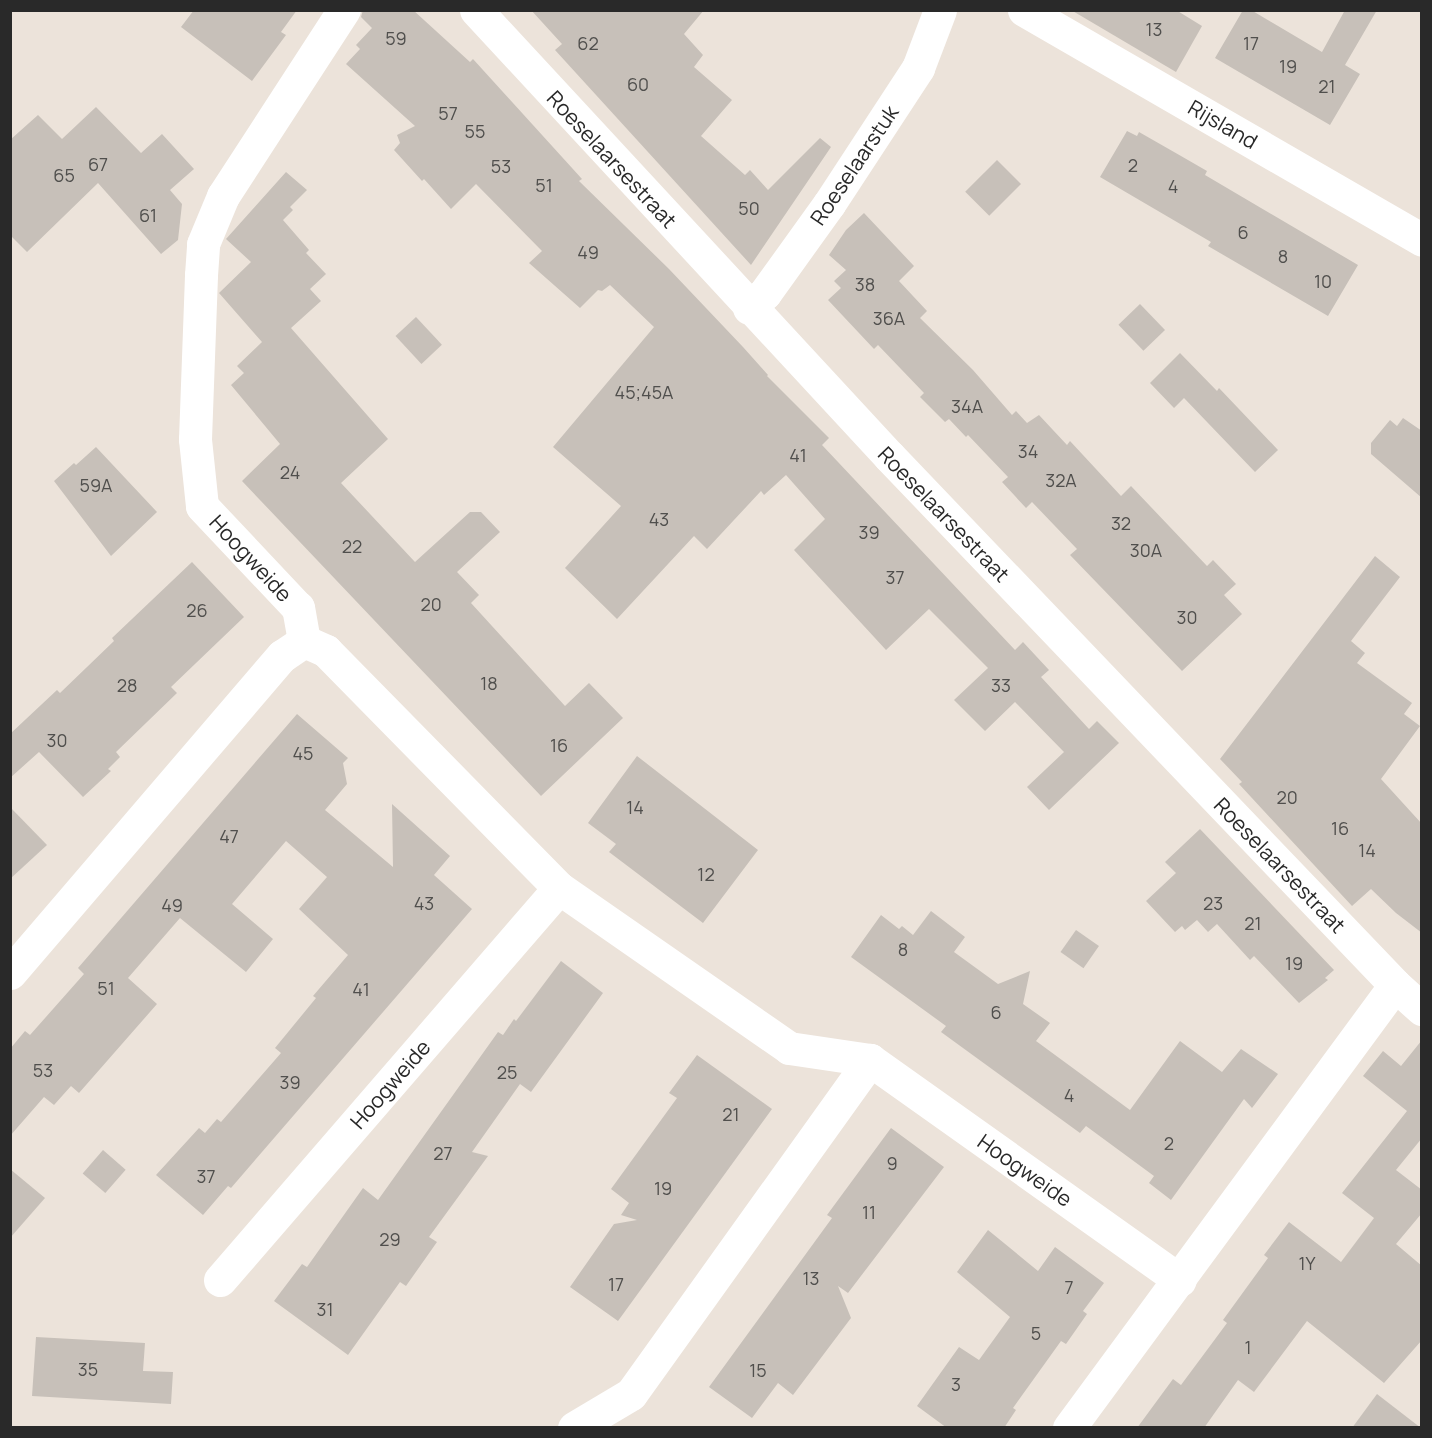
<!DOCTYPE html>
<style>
body{margin:0}
#map{position:relative;width:1432px;height:1438px;overflow:hidden;background:#ece3da;font-family:Manrope,sans-serif}
div>[style]{position:absolute}
.building>*{inset:0;background:#c7c0b9;transform-origin:0 0}
.street>*{height:33px;margin:-16.5px;padding:0 16.5px;transform-origin:16.5px;border-radius:16.5px;background:#fff}
span{translate:-50% -50%;white-space:nowrap;text-align:center;line-height:1.15;-webkit-text-stroke:6px #fff;paint-order:stroke}
.number-label{font-size:18px;color:#504f4d}
.number-label span{-webkit-text-stroke-width:0}
.street-label{font-size:21px;color:#292929}
.frame{position:absolute;inset:0;border:12px solid #292929;pointer-events:none}
</style>
<div id="map">
<div class="building">
<i style="clip-path:polygon(194px 10px,297px 10px,281px 32px,286px 35px,252px 81px,181px 27px)"></i>
<i style="clip-path:polygon(363px 10px,413px 10px,470px 62px,473px 59px,582px 179px,579px 181px,669px 269px,743px 347px,768px 375px,767px 376px,829px 438px,822px 445px,1015px 650px,1023px 642px,1049px 670px,1041px 677px,1089px 729px,1097px 721px,1119px 743px,1049px 810px,1027px 787px,1064px 752px,1015px 702px,985px 731px,954px 700px,988px 668px,929px 609px,886px 650px,794px 550px,825px 519px,786px 475px,764px 495px,761px 491px,707px 549px,694px 536px,617px 619px,565px 568px,621px 506px,553px 447px,654px 327px,610px 285px,602px 291px,598px 290px,580px 308px,529px 263px,542px 251px,476px 184px,451px 209px,424px 179px,422px 181px,394px 150px,400px 143px,397px 135px,415px 126px,346px 64px,360px 49px,356px 45px,372px 28px,361px 17px)"></i>
<i style="clip-path:polygon(531px 10px,704px 10px,684px 34px,703px 55px,694px 67px,732px 100px,701px 136px,745px 175px,750px 170px,768px 190px,820px 138px,831px 147px,751px 265px,555px 50px,562px 44px)"></i>
<i style="clip-path:polygon(1071px 10px,1176px 10px,1202px 26px,1176px 72px)"></i>
<i style="clip-path:polygon(1243px 10px,1251px 10px,1322px 52px,1345px 10px,1377px 10px,1345px 65px,1360px 74px,1330px 125px,1215px 58px)"></i>
<i style="clip-path:polygon(96px 107px,141px 153px,162px 134px,194px 169px,170px 190px,182px 204px,178px 240px,161px 254px,98px 183px,27px 252px,10px 235px,10px 140px,38px 115px,62px 139px)"></i>
<i style="clip-path:polygon(1127px 131px,1137px 136px,1139px 132px,1181px 156px,1207px 171px,1205px 175px,1358px 265px,1328px 316px,1208px 246px,1211px 242px,1100px 177px)"></i>
<i style="left:997px;top:160px;width:34px;height:45px;rotate:45deg"></i>
<i style="clip-path:polygon(286px 172px,307px 190px,290px 207px,293px 210px,283px 220px,309px 250px,306px 253px,326px 274px,310px 289px,321px 301px,291px 328px,388px 439px,341px 483px,415px 562px,470px 512px,481px 512px,500px 532px,457px 572px,479px 595px,471px 603px,565px 706px,589px 683px,623px 718px,541px 796px,242px 481px,280px 444px,231px 385px,244px 373px,237px 366px,262px 342px,219px 293px,251px 262px,226px 239px)"></i>
<i style="clip-path:polygon(864px 213px,914px 266px,899px 281px,927px 311px,920px 318px,973px 370px,1012px 415px,1016px 411px,1027px 423px,1039px 415px,1067px 445px,1070px 441px,1121px 496px,1131px 486px,1207px 566px,1213px 560px,1236px 584px,1224px 595px,1242px 614px,1182px 671px,1070px 555px,1077px 549px,1032px 502px,1026px 508px,1002px 482px,1008px 477px,968px 435px,966px 437px,949px 419px,945px 422px,920px 397px,924px 393px,878px 345px,874px 349px,828px 300px,841px 288px,834px 281px,846px 270px,829px 255px,846px 230px)"></i>
<i style="left:1140px;top:304px;width:36px;height:30px;rotate:46deg"></i>
<i style="left:416px;top:317px;width:38px;height:28px;rotate:47deg"></i>
<i style="clip-path:polygon(1180px 353px,1217px 391px,1219px 388px,1278px 450px,1255px 472px,1184px 398px,1174px 408px,1150px 383px)"></i>
<i style="clip-path:polygon(1403px 418px,1422px 431px,1422px 498px,1371px 454px,1371px 443px,1390px 420px,1397px 426px)"></i>
<i style="clip-path:polygon(96px 447px,157px 512px,111px 556px,54px 481px,74px 463px,76px 465px)"></i>
<i style="clip-path:polygon(1375px 556px,1400px 577px,1351px 641px,1365px 653px,1357px 663px,1412px 703px,1404px 714px,1420px 726px,1381px 779px,1422px 824px,1422px 933px,1396px 913px,1371px 889px,1352px 906px,1239px 784px,1242px 782px,1220px 759px)"></i>
<i style="clip-path:polygon(192px 562px,244px 617px,171px 687px,177px 693px,116px 752px,120px 757px,108px 769px,111px 771px,83px 797px,39px 752px,10px 778px,10px 734px,57px 690px,60px 693px,114px 641px,112px 638px)"></i>
<i style="clip-path:polygon(297px 714px,348px 758px,343px 763px,347px 784px,325px 810px,393px 867px,392px 804px,450px 856px,434px 875px,472px 909px,231px 1188px,228px 1186px,203px 1215px,156px 1175px,199px 1128px,205px 1133px,217px 1119px,221px 1122px,281px 1053px,275px 1048px,316px 998px,313px 996px,348px 955px,299px 909px,327px 877px,286px 841px,232px 904px,273px 939px,246px 972px,180px 918px,128px 978px,157px 1004px,79px 1093px,71px 1086px,54px 1105px,44px 1097px,10px 1136px,10px 1049px,25px 1031px,30px 1035px,84px 974px,78px 968px)"></i>
<i style="clip-path:polygon(637px 756px,758px 850px,703px 923px,609px 852px,616px 844px,588px 823px)"></i>
<i style="clip-path:polygon(10px 807px,47px 845px,10px 879px)"></i>
<i style="clip-path:polygon(1200px 829px,1334px 970px,1325px 978px,1328px 980px,1299px 1003px,1254px 956px,1250px 960px,1217px 924px,1208px 932px,1197px 920px,1185px 930px,1182px 926px,1175px 932px,1146px 901px,1176px 873px,1165px 862px)"></i>
<i style="clip-path:polygon(931px 911px,965px 937px,954px 952px,998px 984px,1030px 971px,1023px 1004px,1050px 1023px,1036px 1041px,1130px 1110px,1180px 1041px,1222px 1072px,1241px 1049px,1278px 1074px,1252px 1108px,1244px 1099px,1171px 1200px,1149px 1183px,1154px 1176px,1086px 1126px,1080px 1133px,941px 1032px,946px 1026px,851px 957px,881px 915px,899px 929px,902px 926px,913px 935px)"></i>
<i style="left:1076px;top:930px;width:28px;height:27px;rotate:35deg"></i>
<i style="clip-path:polygon(561px 961px,603px 993px,531px 1092px,520px 1084px,472px 1152px,488px 1156px,429px 1237px,437px 1242px,406px 1286px,400px 1282px,348px 1355px,274px 1301px,302px 1264px,307px 1267px,363px 1188px,378px 1200px,498px 1032px,503px 1035px,514px 1019px,516px 1021px)"></i>
<i style="clip-path:polygon(1422px 1040px,1422px 1138px,1396px 1170px,1422px 1190px,1422px 1213px,1396px 1244px,1422px 1266px,1422px 1340px,1384px 1383px,1307px 1321px,1254px 1392px,1238px 1380px,1204px 1428px,1137px 1428px,1173px 1379px,1181px 1385px,1207px 1350px,1227px 1323px,1223px 1320px,1268px 1258px,1264px 1255px,1289px 1222px,1341px 1262px,1374px 1218px,1342px 1193px,1407px 1111px,1363px 1076px,1383px 1051px,1401px 1066px)"></i>
<i style="clip-path:polygon(697px 1055px,772px 1109px,618px 1321px,570px 1287px,614px 1224px,637px 1220px,621px 1215px,629px 1203px,611px 1189px,677px 1098px,669px 1093px)"></i>
<i style="clip-path:polygon(891px 1128px,944px 1167px,848px 1293px,838px 1286px,851px 1318px,793px 1395px,778px 1383px,752px 1418px,709px 1387px,832px 1218px,827px 1215px)"></i>
<i style="left:103px;top:1150px;width:30px;height:31px;rotate:41deg"></i>
<i style="clip-path:polygon(10px 1169px,45px 1198px,10px 1238px)"></i>
<i style="clip-path:polygon(988px 1230px,1038px 1271px,1055px 1247px,1104px 1283px,1083px 1311px,1087px 1314px,1066px 1344px,1061px 1341px,1013px 1408px,1016px 1410px,1004px 1428px,947px 1428px,917px 1406px,959px 1347px,979px 1360px,1010px 1317px,957px 1272px)"></i>
<i style="clip-path:polygon(36px 1337px,145px 1343px,143px 1371px,173px 1372px,171px 1404px,32px 1396px)"></i>
<i style="clip-path:polygon(1377px 1394px,1421px 1428px,1352px 1428px)"></i>
</div>
<div class="street">
<i style="left:476px;top:10px;width:608px;rotate:47.2deg"></i>
<i style="left:889px;top:456px;width:732px;rotate:46.27deg"></i>
<i style="left:1395px;top:985px;width:36px;rotate:42deg"></i>
<i style="left:1024px;top:10px;width:460px;rotate:30deg"></i>
<i style="left:749px;top:308px;width:22px;rotate:-43deg"></i>
<i style="left:765px;top:293px;width:110px;rotate:-54.3deg"></i>
<i style="left:829px;top:204px;width:163px;rotate:-56.8deg"></i>
<i style="left:918px;top:68px;width:62px;rotate:-69.2deg"></i>
<i style="left:304px;top:641px;width:34px;rotate:-100deg"></i>
<i style="left:298px;top:608px;width:140px;rotate:-133.3deg"></i>
<i style="left:202px;top:506px;width:67px;rotate:-96deg"></i>
<i style="left:195px;top:439px;width:164px;rotate:-87.9deg"></i>
<i style="left:201px;top:275px;width:31px;rotate:-86deg"></i>
<i style="left:203px;top:244px;width:52px;rotate:-67.4deg"></i>
<i style="left:223px;top:196px;width:222px;rotate:-57deg"></i>
<i style="left:10px;top:973px;width:418px;rotate:-49.4deg"></i>
<i style="left:282px;top:656px;width:27px;rotate:-34deg"></i>
<i style="left:304px;top:641px;width:24px;rotate:24deg"></i>
<i style="left:326px;top:651px;width:332px;rotate:45.5deg"></i>
<i style="left:559px;top:888px;width:280px;rotate:34.8deg"></i>
<i style="left:789px;top:1048px;width:82px;rotate:8.4deg"></i>
<i style="left:870px;top:1060px;width:380px;rotate:35.4deg"></i>
<i style="left:220px;top:1280px;width:518px;rotate:-49.15deg"></i>
<i style="left:574px;top:1428px;width:66px;rotate:-30.8deg"></i>
<i style="left:631px;top:1394px;width:411px;rotate:-54.4deg"></i>
<i style="left:1069px;top:1428px;width:550px;rotate:-53.65deg"></i>
</div>
<div class="number-label">
<span style="left:1154px;top:29px">13</span>
<span style="left:396px;top:38px">59</span>
<span style="left:588px;top:43px">62</span>
<span style="left:1251px;top:43px">17</span>
<span style="left:1288px;top:66px">19</span>
<span style="left:638px;top:84px">60</span>
<span style="left:1327px;top:86px">21</span>
<span style="left:448px;top:113px">57</span>
<span style="left:475px;top:131px">55</span>
<span style="left:98px;top:164px">67</span>
<span style="left:1133px;top:165px">2</span>
<span style="left:501px;top:166px">53</span>
<span style="left:64px;top:175px">65</span>
<span style="left:544px;top:185px">51</span>
<span style="left:1173px;top:186px">4</span>
<span style="left:749px;top:208px">50</span>
<span style="left:148px;top:215px">61</span>
<span style="left:1243px;top:232px">6</span>
<span style="left:588px;top:252px">49</span>
<span style="left:1283px;top:256px">8</span>
<span style="left:1323px;top:281px">10</span>
<span style="left:865px;top:284px">38</span>
<span style="left:889px;top:318px">36A</span>
<span style="left:644px;top:392px">45;45A</span>
<span style="left:967px;top:406px">34A</span>
<span style="left:1028px;top:451px">34</span>
<span style="left:798px;top:455px">41</span>
<span style="left:290px;top:472px">24</span>
<span style="left:1061px;top:480px">32A</span>
<span style="left:96px;top:485px">59A</span>
<span style="left:659px;top:519px">43</span>
<span style="left:1121px;top:523px">32</span>
<span style="left:869px;top:532px">39</span>
<span style="left:352px;top:546px">22</span>
<span style="left:1146px;top:550px">30A</span>
<span style="left:895px;top:577px">37</span>
<span style="left:431px;top:604px">20</span>
<span style="left:197px;top:610px">26</span>
<span style="left:1187px;top:617px">30</span>
<span style="left:489px;top:683px">18</span>
<span style="left:127px;top:685px">28</span>
<span style="left:1001px;top:685px">33</span>
<span style="left:57px;top:740px">30</span>
<span style="left:559px;top:745px">16</span>
<span style="left:303px;top:753px">45</span>
<span style="left:1287px;top:797px">20</span>
<span style="left:635px;top:807px">14</span>
<span style="left:1340px;top:828px">16</span>
<span style="left:229px;top:836px">47</span>
<span style="left:1367px;top:850px">14</span>
<span style="left:706px;top:874px">12</span>
<span style="left:424px;top:903px">43</span>
<span style="left:1213px;top:903px">23</span>
<span style="left:172px;top:905px">49</span>
<span style="left:1253px;top:923px">21</span>
<span style="left:903px;top:949px">8</span>
<span style="left:1294px;top:963px">19</span>
<span style="left:106px;top:988px">51</span>
<span style="left:361px;top:989px">41</span>
<span style="left:996px;top:1012px">6</span>
<span style="left:43px;top:1070px">53</span>
<span style="left:507px;top:1072px">25</span>
<span style="left:290px;top:1082px">39</span>
<span style="left:1069px;top:1095px">4</span>
<span style="left:731px;top:1114px">21</span>
<span style="left:1169px;top:1143px">2</span>
<span style="left:443px;top:1153px">27</span>
<span style="left:892px;top:1163px">9</span>
<span style="left:206px;top:1176px">37</span>
<span style="left:663px;top:1188px">19</span>
<span style="left:869px;top:1212px">11</span>
<span style="left:390px;top:1239px">29</span>
<span style="left:1307px;top:1263px">1Y</span>
<span style="left:811px;top:1278px">13</span>
<span style="left:616px;top:1284px">17</span>
<span style="left:1069px;top:1287px">7</span>
<span style="left:325px;top:1309px">31</span>
<span style="left:1036px;top:1333px">5</span>
<span style="left:1248px;top:1347px">1</span>
<span style="left:88px;top:1369px">35</span>
<span style="left:758px;top:1370px">15</span>
<span style="left:956px;top:1384px">3</span>
</div>
<div class="street-label">
<span style="left:1223px;top:124px;rotate:30deg">Rijsland</span>
<span style="left:612px;top:159px;rotate:47deg">Roeselaarsestraat</span>
<span style="left:854px;top:165px;rotate:-56deg">Roeselaarstuk</span>
<span style="left:944px;top:514px;rotate:46deg">Roeselaarsestraat</span>
<span style="left:251px;top:558px;rotate:47deg">Hoogweide</span>
<span style="left:1280px;top:865px;rotate:46deg">Roeselaarsestraat</span>
<span style="left:390px;top:1084px;rotate:-49deg">Hoogweide</span>
<span style="left:1025px;top:1170px;rotate:35deg">Hoogweide</span>
</div>
<div class="frame"></div>
</div>
